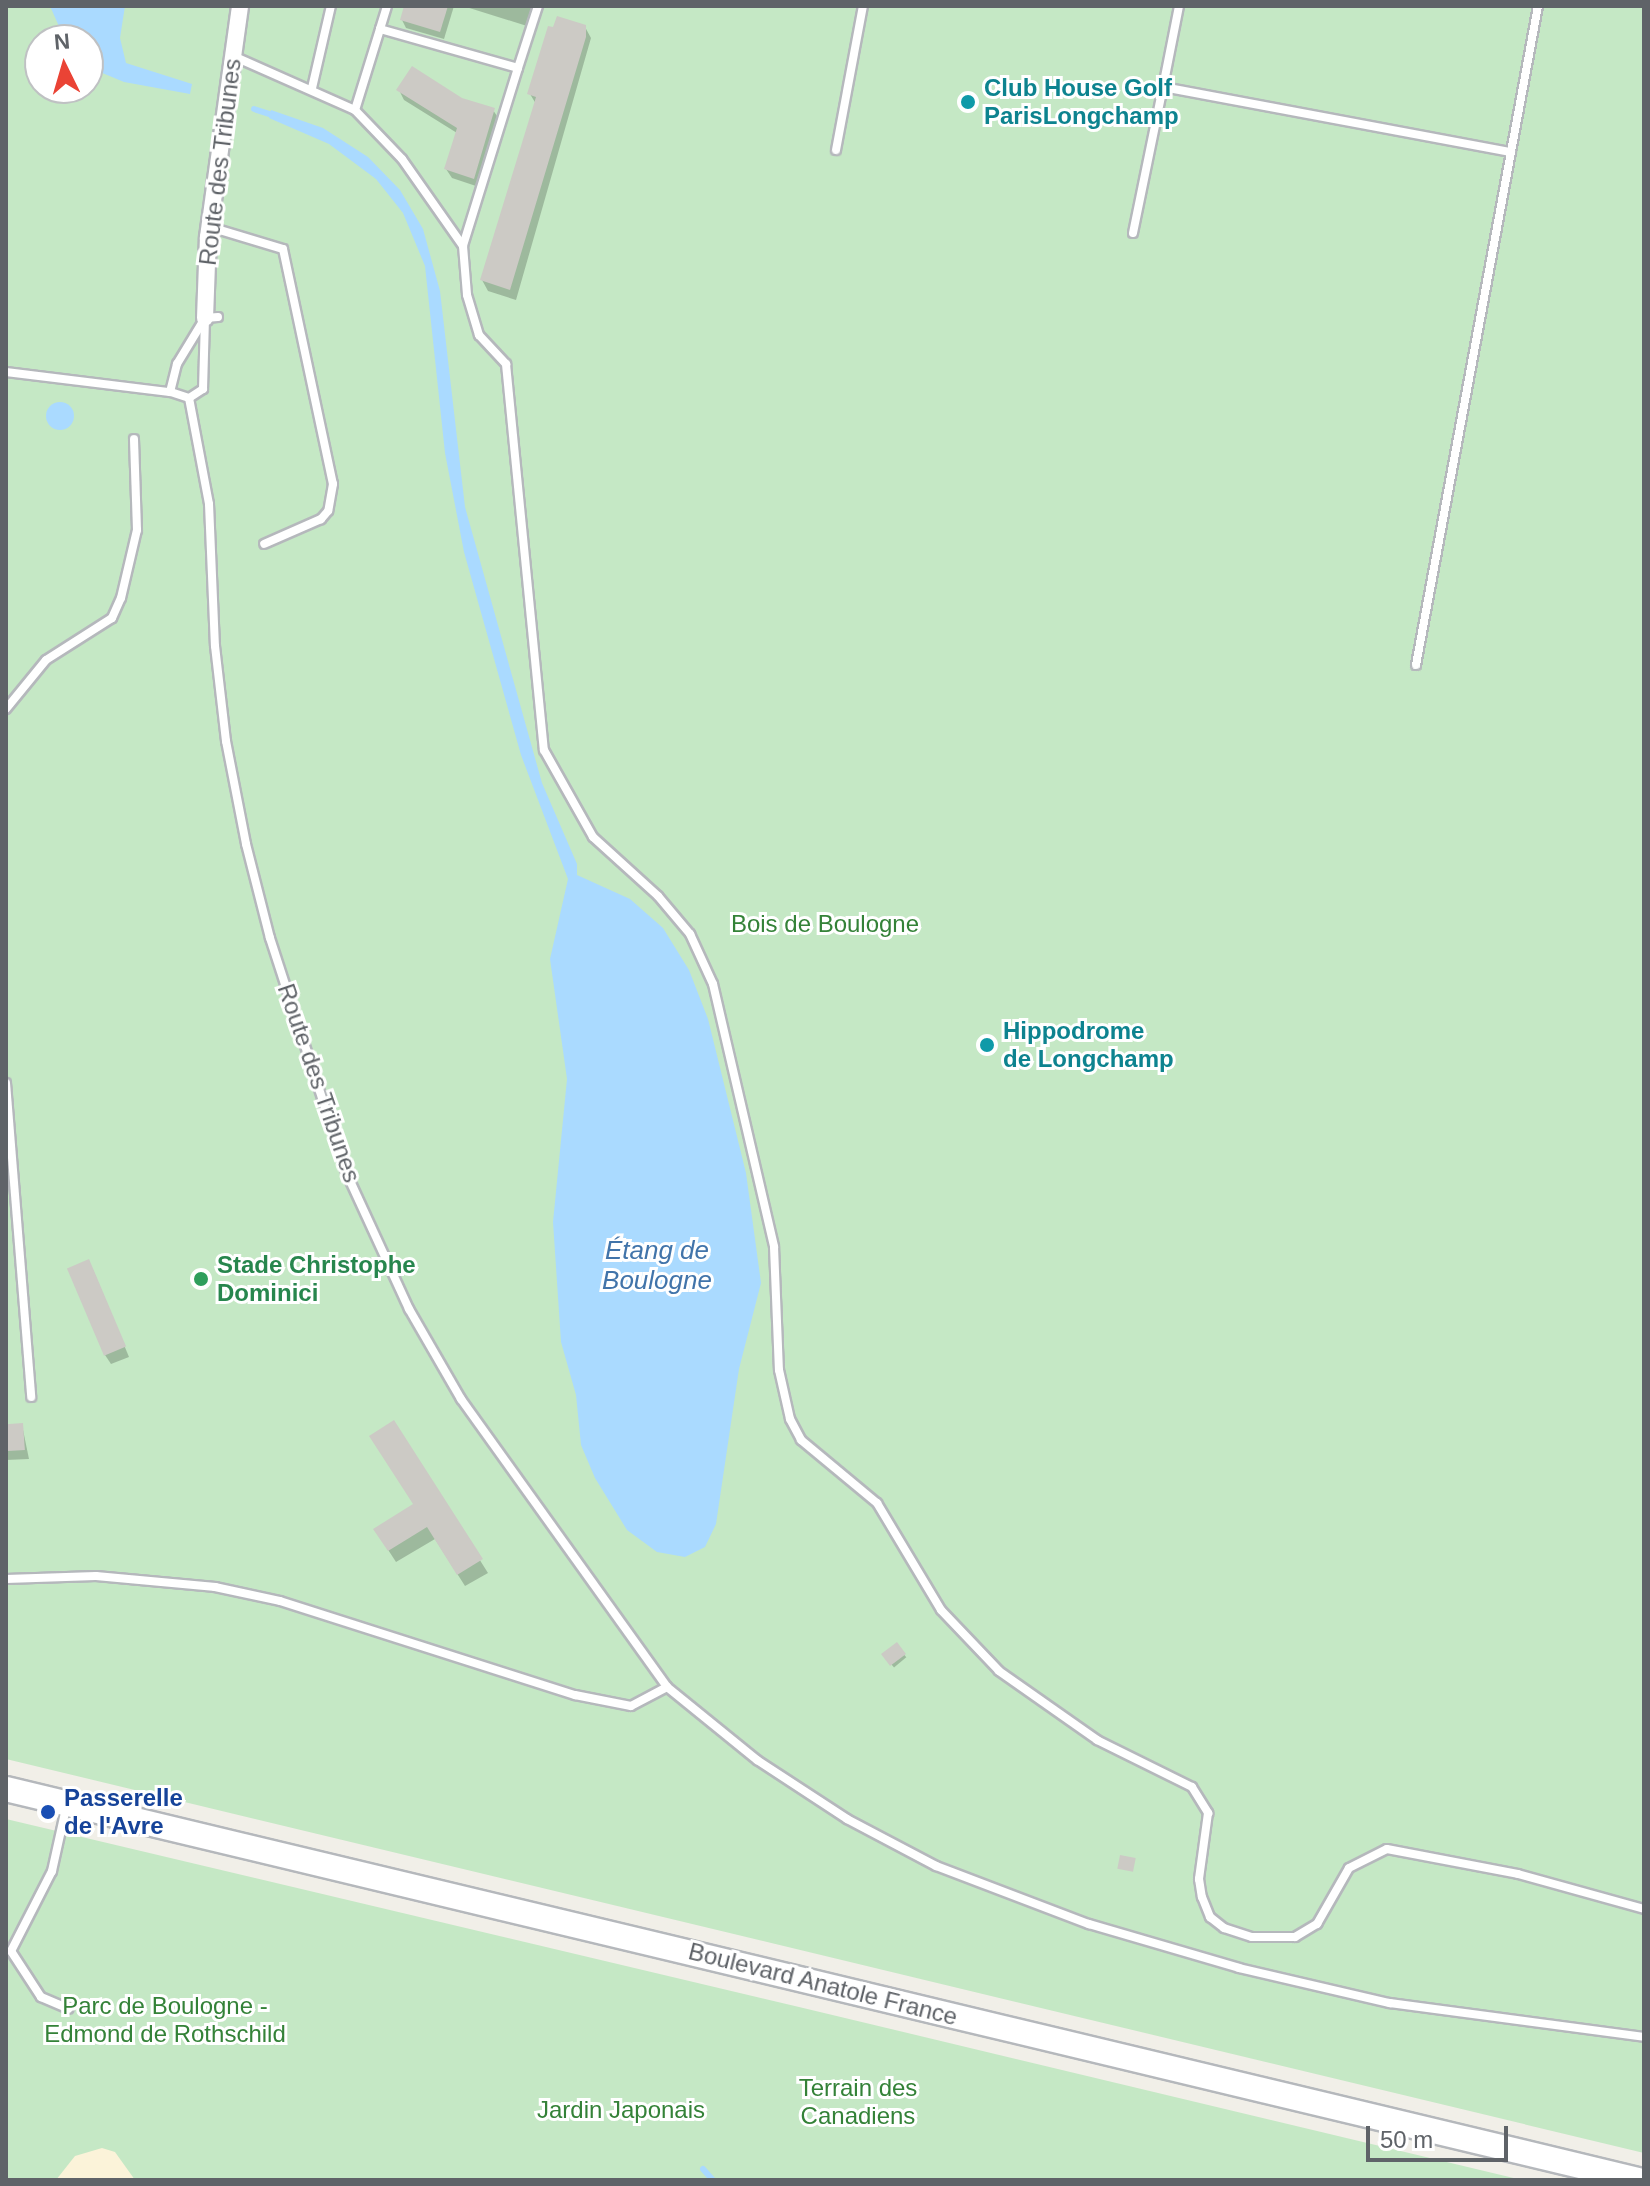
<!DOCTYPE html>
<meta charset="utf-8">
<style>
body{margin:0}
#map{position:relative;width:1650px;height:2186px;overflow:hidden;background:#f1efe8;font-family:Helvetica,sans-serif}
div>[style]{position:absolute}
.green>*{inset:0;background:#c5e8c5}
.sand>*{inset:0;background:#fbf3d9}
.water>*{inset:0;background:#aadaff}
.round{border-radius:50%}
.shadow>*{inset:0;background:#0003;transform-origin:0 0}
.stream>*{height:6px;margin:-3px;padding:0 3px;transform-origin:3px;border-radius:3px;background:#aadaff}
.building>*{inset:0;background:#cccac5;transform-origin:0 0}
.roads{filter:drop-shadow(2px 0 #b5b8bc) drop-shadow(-2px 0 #b5b8bc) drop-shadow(0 2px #b5b8bc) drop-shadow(0 -2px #b5b8bc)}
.service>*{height:8px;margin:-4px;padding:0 4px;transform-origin:4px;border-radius:4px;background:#fff}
.minor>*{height:16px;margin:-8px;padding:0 8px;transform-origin:8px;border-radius:8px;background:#fff}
.secondary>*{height:24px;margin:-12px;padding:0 12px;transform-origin:12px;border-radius:12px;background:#fff}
.dots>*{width:22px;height:22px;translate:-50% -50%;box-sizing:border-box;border:4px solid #fff;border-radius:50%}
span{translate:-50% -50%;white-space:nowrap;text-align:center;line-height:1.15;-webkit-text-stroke:6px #fff;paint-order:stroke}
.culture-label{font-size:24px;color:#0d838f;font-weight:700}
.left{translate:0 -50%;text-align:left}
.street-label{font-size:24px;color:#5f6368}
.park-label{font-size:24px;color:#348238}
.leisure-label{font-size:24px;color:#27864d;font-weight:700}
.transit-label{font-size:24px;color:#164399;font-weight:700}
.water-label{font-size:26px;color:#4174aa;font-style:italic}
.frame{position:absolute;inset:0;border:8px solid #5f6368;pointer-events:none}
.north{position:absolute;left:24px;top:24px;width:80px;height:80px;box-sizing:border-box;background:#fff;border:2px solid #bfc1c3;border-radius:50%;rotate:355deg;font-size:22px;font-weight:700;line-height:32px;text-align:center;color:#5f6368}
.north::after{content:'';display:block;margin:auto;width:28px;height:36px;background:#ea4335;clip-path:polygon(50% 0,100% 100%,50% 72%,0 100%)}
.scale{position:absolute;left:1366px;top:2126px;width:142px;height:36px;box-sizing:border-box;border:4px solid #5f6368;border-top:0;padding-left:10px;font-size:24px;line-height:28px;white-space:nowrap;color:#5f6368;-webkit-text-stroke:6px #fff;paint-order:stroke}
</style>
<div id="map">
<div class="green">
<i style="clip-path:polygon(evenodd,6px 6px,1644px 6px,1644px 2153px,6px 1759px,6px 6px,40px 40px,88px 40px,88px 88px,40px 88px,40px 40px)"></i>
<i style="clip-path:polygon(6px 1819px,799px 2007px,1522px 2180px,6px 2180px)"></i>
</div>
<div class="sand">
<i style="clip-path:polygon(102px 2148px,115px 2152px,135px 2180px,56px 2180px,75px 2156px)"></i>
</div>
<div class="water">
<i style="clip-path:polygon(50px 6px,125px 6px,120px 38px,126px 63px,192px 84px,190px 94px,124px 82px,88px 67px,88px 40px,65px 40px)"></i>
<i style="clip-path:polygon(271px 110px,323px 128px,368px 157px,400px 190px,423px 229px,440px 291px,465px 507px,542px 783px,577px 864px,577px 875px,630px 899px,663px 928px,689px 970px,708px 1019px,746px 1173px,761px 1283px,739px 1369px,716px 1524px,705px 1547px,685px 1557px,657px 1552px,627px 1530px,595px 1478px,581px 1445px,576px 1395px,561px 1342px,553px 1222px,567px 1079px,550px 959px,568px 879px,521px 755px,464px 552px,445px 453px,425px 266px,403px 213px,376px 179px,329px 144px,269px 118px)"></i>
<i class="round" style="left:46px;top:402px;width:28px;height:28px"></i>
</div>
<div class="shadow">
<i style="clip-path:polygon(406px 6px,454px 6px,444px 39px,406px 28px,402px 20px)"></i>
<i style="clip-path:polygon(463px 6px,533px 6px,527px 26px)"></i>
<i style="clip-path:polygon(585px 27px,591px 38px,516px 300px,488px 291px,482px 280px,536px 104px,530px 94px)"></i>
<i style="clip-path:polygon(399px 90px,493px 110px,499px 119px,479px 187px,452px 178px,446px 169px,457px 133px,404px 100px)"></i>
<i style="clip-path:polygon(93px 1270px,129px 1357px,111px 1364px,105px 1355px)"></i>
<i style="clip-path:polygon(393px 1422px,488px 1573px,465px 1586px,435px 1539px,396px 1562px,383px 1542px,415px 1505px)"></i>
<i style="clip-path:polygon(22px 1425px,29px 1459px,6px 1460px,6px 1426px)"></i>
<i style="left:896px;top:1645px;width:16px;height:16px;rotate:50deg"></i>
</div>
<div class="stream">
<i style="left:254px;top:109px;width:23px;rotate:18deg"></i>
<i style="left:703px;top:2169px;width:15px;rotate:48deg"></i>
</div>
<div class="building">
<i style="clip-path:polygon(404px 6px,448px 6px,440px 32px,400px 20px)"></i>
<i style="clip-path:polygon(557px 16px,586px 25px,586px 37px,510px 290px,480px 280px,536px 97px,527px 94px,548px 26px,553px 27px)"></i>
<i style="clip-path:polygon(412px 66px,462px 98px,495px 108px,474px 179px,444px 169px,457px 128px,396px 90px)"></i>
<i style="left:89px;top:1259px;width:95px;height:24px;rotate:67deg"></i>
<i style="clip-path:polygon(394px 1420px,483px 1559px,457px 1575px,427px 1527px,388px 1551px,373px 1529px,413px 1504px,369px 1436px)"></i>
<i style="left:23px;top:1423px;width:27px;height:17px;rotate:86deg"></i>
<i style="left:897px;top:1642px;width:15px;height:20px;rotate:53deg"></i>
<i style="left:1120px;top:1855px;width:16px;height:14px;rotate:11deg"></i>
</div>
<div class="roads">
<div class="service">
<i style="left:380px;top:29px;width:24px;rotate:-73deg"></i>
<i style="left:233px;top:56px;width:133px;rotate:23.9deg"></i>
<i style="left:518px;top:68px;width:65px;rotate:-72.1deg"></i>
<i style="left:1163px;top:87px;width:83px;rotate:-78.8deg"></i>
<i style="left:312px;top:88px;width:84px;rotate:-77deg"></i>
<i style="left:836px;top:150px;width:147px;rotate:-79.4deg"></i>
<i style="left:210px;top:227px;width:76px;rotate:16.8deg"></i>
<i style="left:283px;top:249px;width:240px;rotate:78deg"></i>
<i style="left:333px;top:484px;width:27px;rotate:100deg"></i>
<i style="left:328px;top:511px;width:11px;rotate:131deg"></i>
<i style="left:321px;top:519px;width:62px;rotate:156.3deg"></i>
<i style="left:1133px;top:233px;width:149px;rotate:-78.4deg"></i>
<i style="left:1163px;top:87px;width:354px;rotate:10.6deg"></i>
<i style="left:463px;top:246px;width:106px;rotate:-125deg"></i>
<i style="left:402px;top:159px;width:68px;rotate:-133.8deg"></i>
<i style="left:355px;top:110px;width:85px;rotate:-72.8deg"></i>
<i style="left:380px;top:29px;width:143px;rotate:15.8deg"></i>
<i style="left:518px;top:68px;width:186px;rotate:107.2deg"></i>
<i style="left:463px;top:246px;width:49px;rotate:85.3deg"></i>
<i style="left:467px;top:295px;width:42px;rotate:73.3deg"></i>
<i style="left:479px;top:335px;width:40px;rotate:47deg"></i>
<i style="left:506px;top:364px;width:388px;rotate:84.4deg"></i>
<i style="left:544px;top:750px;width:100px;rotate:60.6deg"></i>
<i style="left:593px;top:837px;width:88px;rotate:42.2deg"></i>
<i style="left:658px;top:896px;width:50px;rotate:49.9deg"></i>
<i style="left:690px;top:934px;width:55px;rotate:65.3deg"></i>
<i style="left:713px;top:984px;width:270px;rotate:76.9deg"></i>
<i style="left:774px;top:1247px;width:123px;rotate:87.7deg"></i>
<i style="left:779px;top:1370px;width:50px;rotate:77.3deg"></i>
<i style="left:790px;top:1419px;width:24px;rotate:62deg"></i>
<i style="left:801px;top:1440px;width:99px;rotate:39.7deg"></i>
<i style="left:877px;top:1503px;width:125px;rotate:59.1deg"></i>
<i style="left:941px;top:1610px;width:84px;rotate:46.4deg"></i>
<i style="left:999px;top:1671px;width:120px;rotate:35.1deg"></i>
<i style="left:1097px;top:1740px;width:106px;rotate:26.3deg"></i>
<i style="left:1192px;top:1787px;width:31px;rotate:58deg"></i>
<i style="left:1208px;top:1813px;width:67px;rotate:97.8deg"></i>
<i style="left:1199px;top:1879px;width:18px;rotate:81deg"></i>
<i style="left:1202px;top:1897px;width:22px;rotate:68deg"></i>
<i style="left:1210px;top:1917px;width:18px;rotate:38deg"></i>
<i style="left:1224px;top:1928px;width:29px;rotate:18deg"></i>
<i style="left:1252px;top:1937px;width:43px"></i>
<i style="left:1295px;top:1937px;width:26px;rotate:-31deg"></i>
<i style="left:1317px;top:1924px;width:64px;rotate:-60.3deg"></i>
<i style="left:1349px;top:1868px;width:42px;rotate:-26.6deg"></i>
<i style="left:1387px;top:1849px;width:133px;rotate:10.8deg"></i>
<i style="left:1518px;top:1874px;width:131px;rotate:15.5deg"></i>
<i style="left:205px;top:318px;width:71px;rotate:91.6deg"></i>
<i style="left:203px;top:389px;width:17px;rotate:147deg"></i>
<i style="left:189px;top:398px;width:20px;rotate:-162deg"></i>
<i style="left:170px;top:392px;width:29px;rotate:-76deg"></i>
<i style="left:177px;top:364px;width:54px;rotate:-58.7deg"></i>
<i style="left:205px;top:318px;width:13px;rotate:-4deg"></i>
<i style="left:6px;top:372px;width:165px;rotate:7deg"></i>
<i style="left:189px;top:398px;width:108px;rotate:79.3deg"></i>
<i style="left:209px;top:504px;width:142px;rotate:87.6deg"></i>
<i style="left:215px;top:646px;width:96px;rotate:83.4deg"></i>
<i style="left:226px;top:741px;width:105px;rotate:79deg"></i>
<i style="left:246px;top:844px;width:97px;rotate:75.7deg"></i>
<i style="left:270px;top:938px;width:246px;rotate:72deg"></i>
<i style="left:346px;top:1172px;width:151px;rotate:65.3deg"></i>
<i style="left:409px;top:1309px;width:104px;rotate:60deg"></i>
<i style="left:461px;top:1399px;width:354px;rotate:54.4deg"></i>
<i style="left:667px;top:1687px;width:116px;rotate:39deg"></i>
<i style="left:757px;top:1760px;width:108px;rotate:33.2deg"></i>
<i style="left:847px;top:1819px;width:101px;rotate:27.8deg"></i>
<i style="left:936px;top:1866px;width:164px;rotate:20.8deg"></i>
<i style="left:1089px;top:1924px;width:156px;rotate:16.3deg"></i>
<i style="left:1239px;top:1968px;width:155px;rotate:13.1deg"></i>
<i style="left:1390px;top:2003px;width:256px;rotate:7.6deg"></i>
<i style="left:1416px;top:665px;width:670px;rotate:-79.51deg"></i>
<i style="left:6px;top:709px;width:63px;rotate:-50.8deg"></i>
<i style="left:46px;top:660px;width:78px;rotate:-32.5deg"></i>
<i style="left:112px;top:618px;width:22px;rotate:-66deg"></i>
<i style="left:121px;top:598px;width:70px;rotate:-76.8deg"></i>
<i style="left:137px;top:530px;width:91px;rotate:-91.9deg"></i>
<i style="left:6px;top:1083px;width:315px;rotate:85.4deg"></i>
<i style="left:6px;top:1579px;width:90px;rotate:-1.9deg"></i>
<i style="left:96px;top:1576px;width:120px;rotate:5.3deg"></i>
<i style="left:215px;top:1587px;width:66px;rotate:12.2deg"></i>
<i style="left:280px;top:1601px;width:310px;rotate:17.7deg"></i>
<i style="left:575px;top:1695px;width:57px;rotate:11.1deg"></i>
<i style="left:631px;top:1706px;width:41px;rotate:-27.8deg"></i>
<i style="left:66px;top:1808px;width:65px;rotate:102.5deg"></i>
<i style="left:52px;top:1871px;width:90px;rotate:117.1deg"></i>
<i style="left:11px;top:1951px;width:55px;rotate:56.9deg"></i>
<i style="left:41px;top:1997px;width:30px;rotate:23deg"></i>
</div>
<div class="minor">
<i style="left:205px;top:318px;width:81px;rotate:-87.9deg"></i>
<i style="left:208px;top:237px;width:233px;rotate:-82.1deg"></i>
</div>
<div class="secondary">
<i style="left:6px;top:1789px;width:1679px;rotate:13.47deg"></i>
</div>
</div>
<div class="dots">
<i style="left:968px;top:102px;background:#0f9aa8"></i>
<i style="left:987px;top:1045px;background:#0f9aa8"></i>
<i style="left:201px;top:1279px;background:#2e9e5b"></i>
<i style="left:48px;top:1812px;background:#1a4fb4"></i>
</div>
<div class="culture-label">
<span class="left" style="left:984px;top:102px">Club House Golf<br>ParisLongchamp</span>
<span class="left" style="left:1003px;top:1045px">Hippodrome<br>de Longchamp</span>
</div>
<div class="street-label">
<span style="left:220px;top:162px;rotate:-83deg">Route des Tribunes</span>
<span style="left:319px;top:1083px;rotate:71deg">Route des Tribunes</span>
<span style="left:823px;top:1984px;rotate:14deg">Boulevard Anatole France</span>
</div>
<div class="park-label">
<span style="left:825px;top:924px">Bois de Boulogne</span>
<span style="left:165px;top:2020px">Parc de Boulogne -<br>Edmond de Rothschild</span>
<span style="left:858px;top:2102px">Terrain des<br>Canadiens</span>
<span style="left:621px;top:2110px">Jardin Japonais</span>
</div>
<div class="leisure-label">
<span class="left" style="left:217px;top:1279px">Stade Christophe<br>Dominici</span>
</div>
<div class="transit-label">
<span class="left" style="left:64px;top:1812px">Passerelle<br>de l'Avre</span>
</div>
<div class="water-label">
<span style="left:657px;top:1266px">Étang de<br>Boulogne</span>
</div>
<div class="frame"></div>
<div class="north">N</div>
<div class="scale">50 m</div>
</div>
